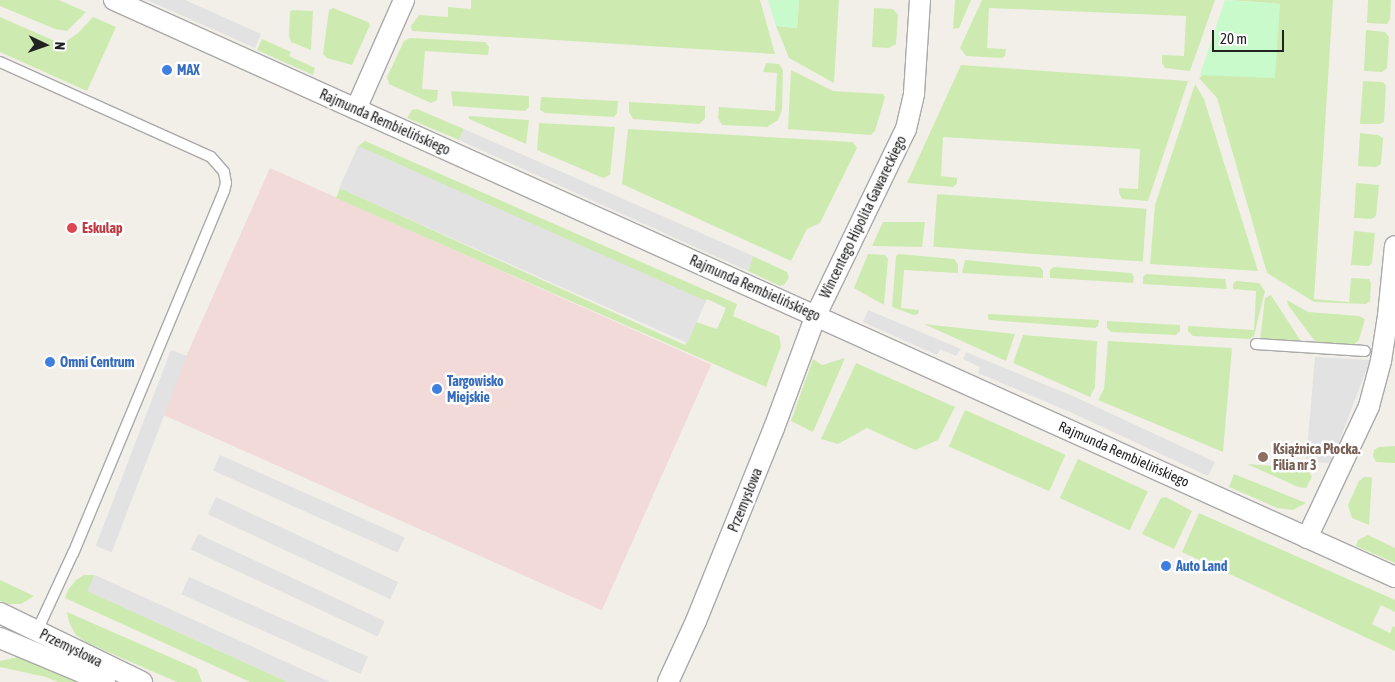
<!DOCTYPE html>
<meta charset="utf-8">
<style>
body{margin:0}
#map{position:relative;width:1395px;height:682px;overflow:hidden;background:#f2efe9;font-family:"Asap Condensed",sans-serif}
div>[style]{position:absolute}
.commercial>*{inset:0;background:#f2dad9;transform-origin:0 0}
.grass>*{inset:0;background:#cdebb0;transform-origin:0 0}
.park>*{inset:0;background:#c8facc}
.parking>*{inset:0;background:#e2e2e2;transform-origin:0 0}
.roads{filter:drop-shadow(1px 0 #a9a9a9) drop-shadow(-1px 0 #a9a9a9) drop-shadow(0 1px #a9a9a9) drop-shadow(0 -1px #a9a9a9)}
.service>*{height:10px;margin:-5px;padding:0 5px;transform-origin:5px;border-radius:5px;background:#fff}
.minor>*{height:20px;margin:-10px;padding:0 10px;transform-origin:10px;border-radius:10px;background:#fff}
.dots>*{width:14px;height:14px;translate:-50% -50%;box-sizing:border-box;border:2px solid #fff;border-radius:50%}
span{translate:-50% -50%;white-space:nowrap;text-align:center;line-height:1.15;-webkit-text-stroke:5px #fff;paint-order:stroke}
.shop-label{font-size:14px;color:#366cbe;font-weight:700}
.left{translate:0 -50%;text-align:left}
.street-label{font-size:14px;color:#222}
.health-label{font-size:14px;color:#be3a42;font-weight:700}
.education-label{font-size:14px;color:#785e54;font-weight:700}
.north{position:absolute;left:20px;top:20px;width:50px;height:50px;-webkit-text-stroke:4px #fff;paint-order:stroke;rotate:93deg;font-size:14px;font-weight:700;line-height:20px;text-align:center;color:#222}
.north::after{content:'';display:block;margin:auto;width:18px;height:22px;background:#222;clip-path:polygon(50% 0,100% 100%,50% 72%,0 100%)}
.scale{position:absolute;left:1212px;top:30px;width:72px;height:22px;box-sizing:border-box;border:2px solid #222;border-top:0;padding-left:6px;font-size:15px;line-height:18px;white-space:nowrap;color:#222;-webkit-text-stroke:4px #fff;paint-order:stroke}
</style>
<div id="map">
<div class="commercial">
<i style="left:270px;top:168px;width:483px;height:269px;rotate:24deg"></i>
</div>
<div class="grass">
<i style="clip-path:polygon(0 0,59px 0,86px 12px,67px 31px,55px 29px,0 6px)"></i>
<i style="clip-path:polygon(471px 0,760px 0,775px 54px,412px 31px,411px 26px,419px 15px,448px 17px,448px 7px,471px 9px)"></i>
<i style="clip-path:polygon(799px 0,839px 0,834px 83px,789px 58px,776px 26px,797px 28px)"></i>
<i style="clip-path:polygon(955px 0,971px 0,959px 28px,953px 29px)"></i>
<i style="clip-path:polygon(982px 0,1215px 0,1190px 71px,1165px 68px,1162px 63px,1162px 55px,1184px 56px,1186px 16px,989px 8px,987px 48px,1006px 49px,1005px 56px,1002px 58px,966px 56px,960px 48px)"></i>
<i style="clip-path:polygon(1229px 0,1333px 0,1314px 299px,1349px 302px,1351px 278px,1369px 279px,1371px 283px,1370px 301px,1366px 304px,1314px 302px,1267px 273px,1217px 98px,1199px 78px,1280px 4px)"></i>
<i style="clip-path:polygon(1368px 0,1391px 0,1390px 19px,1387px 24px,1367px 23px)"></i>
<i style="clip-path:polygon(333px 8px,368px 22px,370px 25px,352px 65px,327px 58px,323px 54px,329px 10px)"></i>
<i style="clip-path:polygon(874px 8px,893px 9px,898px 15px,896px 44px,889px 48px,872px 47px)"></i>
<i style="clip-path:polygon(292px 10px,313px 11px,311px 50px,291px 42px,289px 36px,290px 12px)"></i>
<i style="clip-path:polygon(0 17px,55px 41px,65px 42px,78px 33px,93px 17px,116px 27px,87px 91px,0 52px)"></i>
<i style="clip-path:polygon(1366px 30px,1385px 32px,1389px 37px,1387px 68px,1382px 72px,1364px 71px)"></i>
<i style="clip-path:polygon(410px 38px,485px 42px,489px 47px,488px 55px,425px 51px,422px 89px,438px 90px,437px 100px,431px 103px,389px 84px,387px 77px,404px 41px)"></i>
<i style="clip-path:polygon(262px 39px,291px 52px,289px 56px,315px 68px,313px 75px,257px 50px)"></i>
<i style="clip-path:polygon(766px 63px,779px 64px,783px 70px,782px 110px,778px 120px,767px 127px,722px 125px,718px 118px,719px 107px,775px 111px,777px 73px,763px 72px)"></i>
<i style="clip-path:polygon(961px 65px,1188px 81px,1148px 201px,1122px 199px,1119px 193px,1119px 188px,1138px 189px,1140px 149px,943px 137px,941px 176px,957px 178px,957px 183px,953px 187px,907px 183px)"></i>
<i style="clip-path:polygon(791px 70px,833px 91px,883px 94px,885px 97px,875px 131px,871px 135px,788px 129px)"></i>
<i style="clip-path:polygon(1363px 81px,1383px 82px,1386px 86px,1384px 122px,1380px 124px,1360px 124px)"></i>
<i style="clip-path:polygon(1195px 84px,1204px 99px,1258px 271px,1150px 264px,1155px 205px)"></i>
<i style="clip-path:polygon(451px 91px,529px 96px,529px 107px,525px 111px,453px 106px)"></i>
<i style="clip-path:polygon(541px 97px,618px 101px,617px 113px,614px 117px,545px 113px,540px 110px)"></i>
<i style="clip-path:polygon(629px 102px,705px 106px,705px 119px,699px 124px,633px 119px,629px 112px)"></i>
<i style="clip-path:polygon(417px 109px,464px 129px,459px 140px,407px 118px,412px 110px)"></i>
<i style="clip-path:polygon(469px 116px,529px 120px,526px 144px,469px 119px)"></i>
<i style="clip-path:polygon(539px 123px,615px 127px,610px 175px,603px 178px,537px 150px)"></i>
<i style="clip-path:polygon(628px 129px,853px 142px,857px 148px,820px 223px,807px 229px,791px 261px,622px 184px)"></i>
<i style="clip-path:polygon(1360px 133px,1378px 135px,1383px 138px,1381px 164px,1376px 167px,1358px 166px)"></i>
<i style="clip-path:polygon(365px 141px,737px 304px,733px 316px,779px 336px,781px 346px,766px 387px,336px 198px,340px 188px,685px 345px,696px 322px,717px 329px,726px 308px,707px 299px,705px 303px,358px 146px)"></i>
<i style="clip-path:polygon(1356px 183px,1379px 185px,1376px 216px,1372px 219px,1354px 218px)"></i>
<i style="left:937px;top:194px;width:210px;height:53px;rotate:4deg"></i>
<i style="clip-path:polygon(883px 222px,925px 222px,922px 247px,872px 246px)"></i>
<i style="clip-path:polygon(1354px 231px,1375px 233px,1372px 263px,1369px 266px,1351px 265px)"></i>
<i style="clip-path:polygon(868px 254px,885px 255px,888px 259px,884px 305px,854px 288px)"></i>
<i style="clip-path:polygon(899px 254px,954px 259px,958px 264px,958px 273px,904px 270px,901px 308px,919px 310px,918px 314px,914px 315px,892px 307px,896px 256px)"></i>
<i style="clip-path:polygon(753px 256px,787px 272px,789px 277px,785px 284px,780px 286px,748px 271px)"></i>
<i style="clip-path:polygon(965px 260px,1040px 267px,1043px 271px,1043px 278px,962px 273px)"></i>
<i style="clip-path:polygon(1054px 267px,1131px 273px,1134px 277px,1133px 283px,1050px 278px,1050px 270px)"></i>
<i style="clip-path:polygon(1146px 274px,1225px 279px,1227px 289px,1143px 284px,1143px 277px)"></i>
<i style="clip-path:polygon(1236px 281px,1259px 283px,1265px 291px,1254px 336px,1250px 339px,1193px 336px,1188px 331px,1188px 326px,1254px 330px,1256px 291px,1233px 289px,1233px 284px)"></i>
<i style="clip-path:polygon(1271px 295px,1302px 343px,1260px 340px,1265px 298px)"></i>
<i style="clip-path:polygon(1287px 300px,1308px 312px,1359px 316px,1365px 319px,1359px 340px,1352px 346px,1322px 344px,1314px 340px,1288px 305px)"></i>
<i style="clip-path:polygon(988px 314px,1099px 320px,1098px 326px,1095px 328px,990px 320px,988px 319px)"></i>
<i style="clip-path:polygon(1107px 321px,1180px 325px,1180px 331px,1176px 335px,1111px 332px,1107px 328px)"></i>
<i style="clip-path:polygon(924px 324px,1015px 334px,1006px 361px)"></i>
<i style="clip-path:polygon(1023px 335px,1097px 341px,1095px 387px,1090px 397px,1013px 363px)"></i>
<i style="clip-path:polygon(1108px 341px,1232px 348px,1223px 452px,1098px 400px,1104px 389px)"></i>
<i style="clip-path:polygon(845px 358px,813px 432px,791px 421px,813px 359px,822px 365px)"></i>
<i style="clip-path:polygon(856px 363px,955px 407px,938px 440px,915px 450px,867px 428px,838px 444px,821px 439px)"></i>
<i style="left:965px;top:410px;width:110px;height:40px;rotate:24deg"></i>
<i style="clip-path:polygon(1395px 446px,1395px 463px,1376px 462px,1373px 456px,1374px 450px,1379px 447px)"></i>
<i style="left:1078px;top:459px;width:77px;height:43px;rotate:25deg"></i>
<i style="clip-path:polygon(1247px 464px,1300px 468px,1308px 470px,1312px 477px,1306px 488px,1298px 487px)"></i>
<i style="clip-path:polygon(1234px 474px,1306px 503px,1293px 510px,1277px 508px,1229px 487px)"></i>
<i style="clip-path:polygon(1364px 477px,1372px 477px,1369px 525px,1352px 518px,1348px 505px,1359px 481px)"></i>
<i style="clip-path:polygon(1166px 497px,1192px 511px,1174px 549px,1142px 534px,1161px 498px)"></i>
<i style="clip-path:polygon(1199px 513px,1395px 600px,1395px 612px,1381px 605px,1372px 624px,1390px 633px,1393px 626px,1395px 627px,1395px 651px,1182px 552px)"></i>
<i style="clip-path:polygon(1368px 535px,1395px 548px,1395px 563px,1356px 546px,1358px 540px)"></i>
<i style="clip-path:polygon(84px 575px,95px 575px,88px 591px,288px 682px,250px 682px,65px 598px,68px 590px,76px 580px)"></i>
<i style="clip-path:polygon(0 580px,34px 596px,21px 604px,7px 604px,0 601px)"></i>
<i style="clip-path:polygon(67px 612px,197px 669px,202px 682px,177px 682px,85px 642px,75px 634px,69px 622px)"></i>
<i style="clip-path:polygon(18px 657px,33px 662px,76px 682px,58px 682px,46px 677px,0 667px,0 661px)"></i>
</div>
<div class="park">
<i style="clip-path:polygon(768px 0,799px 0,797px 28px,776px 26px)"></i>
<i style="clip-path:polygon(1225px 0,1280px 4px,1275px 78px,1200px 75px)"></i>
</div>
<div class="parking">
<i style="clip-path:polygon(147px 0,185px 0,261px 34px,255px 48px)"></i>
<i style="clip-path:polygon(464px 129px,753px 256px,748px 271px,459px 140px)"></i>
<i style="left:358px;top:146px;width:381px;height:46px;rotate:24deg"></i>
<i style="clip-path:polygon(868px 310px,961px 349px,956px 356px,940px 349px,937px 355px,863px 322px)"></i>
<i style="left:171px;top:350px;width:17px;height:210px;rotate:21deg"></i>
<i style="clip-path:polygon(966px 352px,1075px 397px,1215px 462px,1208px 476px,1070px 412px,978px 373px,980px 367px,963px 359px)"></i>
<i style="clip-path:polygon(1315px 357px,1370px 360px,1331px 463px,1306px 462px)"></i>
<i style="left:220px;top:455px;width:202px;height:17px;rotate:24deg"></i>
<i style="left:216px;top:497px;width:201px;height:19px;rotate:25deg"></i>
<i style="left:198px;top:534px;width:206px;height:17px;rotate:25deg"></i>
<i style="clip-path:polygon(95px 575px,330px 682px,288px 682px,87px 591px)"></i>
<i style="left:189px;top:577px;width:196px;height:19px;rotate:24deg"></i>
</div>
<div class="roads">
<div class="service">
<i style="left:0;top:62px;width:231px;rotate:24.2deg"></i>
<i style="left:211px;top:157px;width:20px;rotate:49deg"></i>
<i style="left:224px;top:172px;width:11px;rotate:80deg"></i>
<i style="left:226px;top:183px;width:8px;rotate:104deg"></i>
<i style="left:224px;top:191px;width:392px;rotate:112.6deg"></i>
<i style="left:73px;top:553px;width:86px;rotate:114.8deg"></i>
<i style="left:1256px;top:344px;width:109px;rotate:3.7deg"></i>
</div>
<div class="minor">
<i style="left:114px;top:0;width:1405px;rotate:24.25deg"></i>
<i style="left:356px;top:109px;width:119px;rotate:-66.2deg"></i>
<i style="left:1307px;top:538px;width:146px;rotate:-64.8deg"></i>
<i style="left:1369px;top:406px;width:47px;rotate:-75.1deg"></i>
<i style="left:1381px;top:361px;width:46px;rotate:-81.2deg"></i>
<i style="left:1388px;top:316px;width:70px;rotate:-84.3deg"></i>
<i style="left:0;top:613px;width:158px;rotate:25.9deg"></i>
<i style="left:0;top:638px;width:114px;rotate:22.7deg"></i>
<i style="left:668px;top:682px;width:67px;rotate:-65.3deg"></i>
<i style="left:696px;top:621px;width:208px;rotate:-68deg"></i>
<i style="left:774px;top:428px;width:121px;rotate:-69.6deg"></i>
<i style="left:816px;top:315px;width:207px;rotate:-64.2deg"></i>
<i style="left:906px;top:129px;width:37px;rotate:-77deg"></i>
<i style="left:914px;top:93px;width:93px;rotate:-86.3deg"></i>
</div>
</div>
<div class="dots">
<i style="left:167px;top:70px;background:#3f7fe0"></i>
<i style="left:72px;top:228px;background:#e0444e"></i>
<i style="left:50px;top:362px;background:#3f7fe0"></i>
<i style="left:437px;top:389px;background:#3f7fe0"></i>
<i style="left:1263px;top:457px;background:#8d6e63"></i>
<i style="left:1166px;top:566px;background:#3f7fe0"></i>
</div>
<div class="shop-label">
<span class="left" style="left:177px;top:70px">MAX</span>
<span class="left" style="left:60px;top:362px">Omni Centrum</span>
<span class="left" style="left:447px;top:389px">Targowisko<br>Miejskie</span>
<span class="left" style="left:1176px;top:566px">Auto Land</span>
</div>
<div class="street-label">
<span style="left:385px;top:122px;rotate:24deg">Rajmunda Rembielińskiego</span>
<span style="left:863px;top:217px;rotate:-64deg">Wincentego Hipolita Gawareckiego</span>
<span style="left:755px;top:288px;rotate:24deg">Rajmunda Rembielińskiego</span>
<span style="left:1124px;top:454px;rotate:24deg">Rajmunda Rembielińskiego</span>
<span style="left:745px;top:500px;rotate:-68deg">Przemysłowa</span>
<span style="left:71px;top:648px;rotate:26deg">Przemysłowa</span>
</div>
<div class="health-label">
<span class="left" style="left:82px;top:228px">Eskulap</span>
</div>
<div class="education-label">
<span class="left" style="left:1273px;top:457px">Książnica Płocka.<br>Filia nr 3</span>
</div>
<div class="north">N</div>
<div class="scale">20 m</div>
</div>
